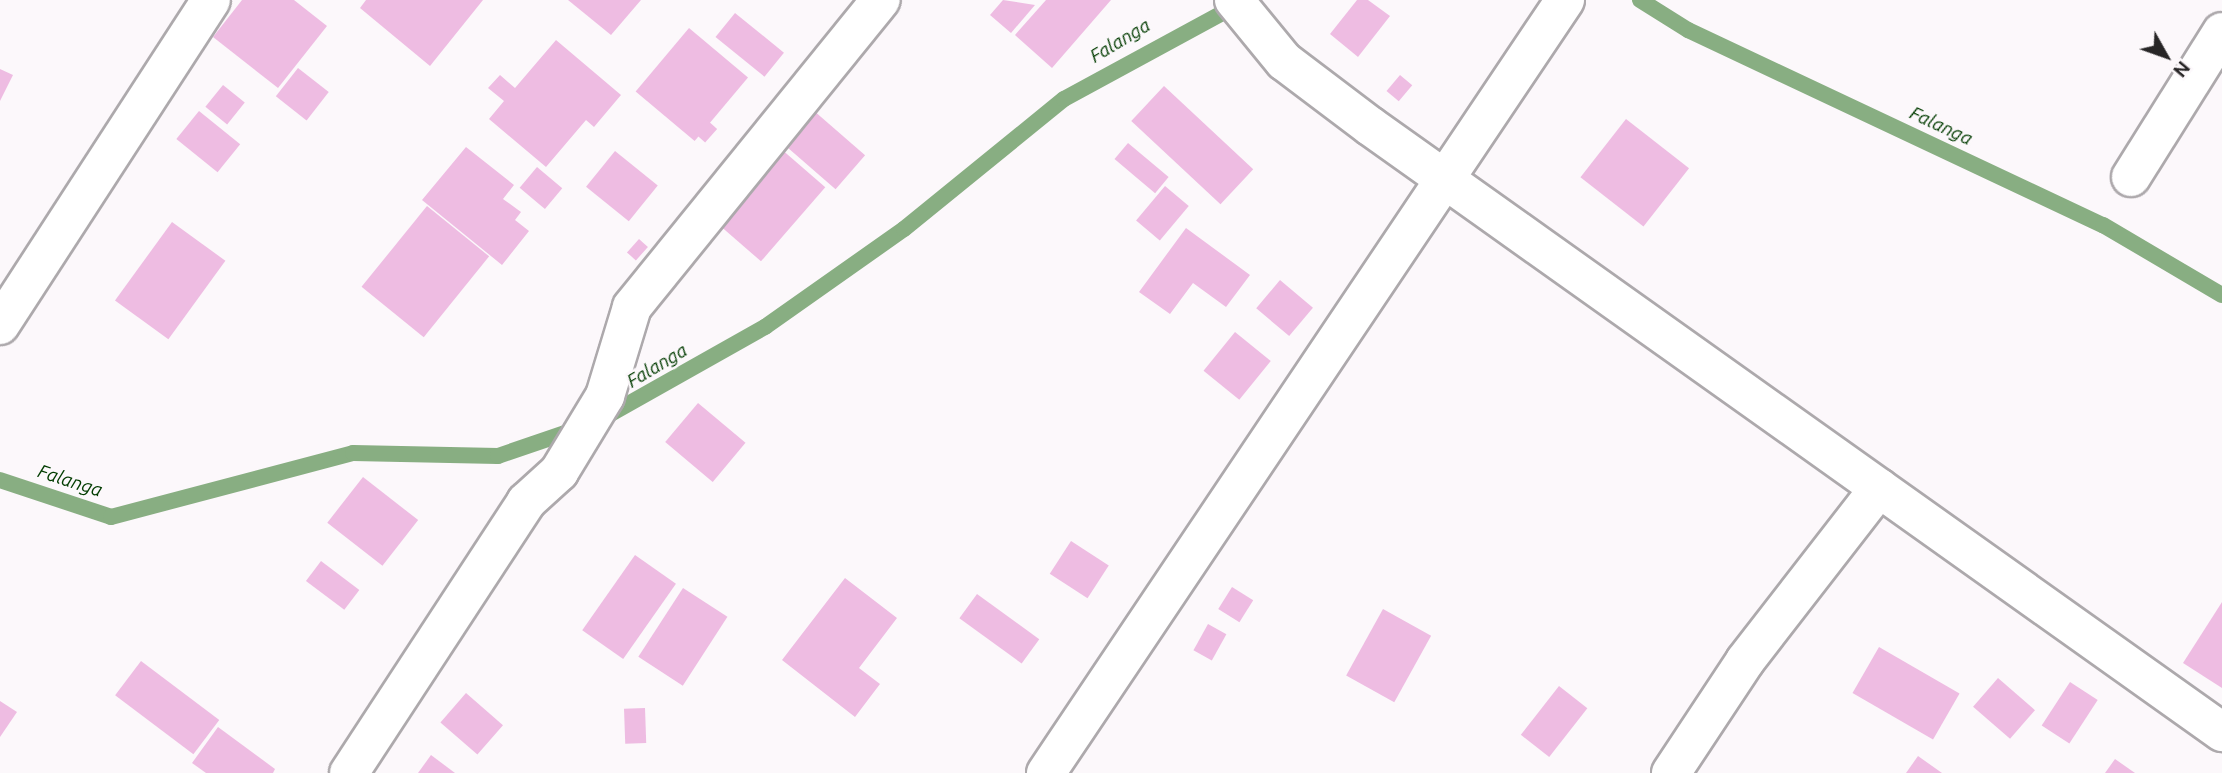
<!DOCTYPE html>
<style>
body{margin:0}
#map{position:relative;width:2222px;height:773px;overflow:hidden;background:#fcf8fb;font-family:Ubuntu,sans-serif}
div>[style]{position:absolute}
.stream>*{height:16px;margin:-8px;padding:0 8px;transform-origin:8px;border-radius:8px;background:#88ae82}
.building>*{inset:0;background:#eebce2;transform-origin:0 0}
.roads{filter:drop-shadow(2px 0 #ada9ac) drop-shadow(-2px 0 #ada9ac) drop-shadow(0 2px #ada9ac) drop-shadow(0 -2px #ada9ac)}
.minor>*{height:38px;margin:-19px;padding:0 19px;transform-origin:19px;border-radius:19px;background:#fff}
span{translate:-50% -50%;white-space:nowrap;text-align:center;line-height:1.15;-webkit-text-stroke:5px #fcf8fb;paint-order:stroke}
.water-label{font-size:19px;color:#023c00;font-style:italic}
.north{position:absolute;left:2131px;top:21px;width:70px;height:70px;-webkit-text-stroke:5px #fcf8fb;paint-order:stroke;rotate:130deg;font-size:19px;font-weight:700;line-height:28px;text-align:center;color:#272526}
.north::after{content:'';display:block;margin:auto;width:24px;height:32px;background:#272526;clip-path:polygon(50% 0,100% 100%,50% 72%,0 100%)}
</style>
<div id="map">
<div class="stream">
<i style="left:1640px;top:0;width:57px;rotate:32deg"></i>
<i style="left:1688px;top:30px;width:459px;rotate:25.2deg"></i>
<i style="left:2103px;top:225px;width:138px;rotate:30.5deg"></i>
<i style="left:598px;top:421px;width:192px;rotate:-29.4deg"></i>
<i style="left:765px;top:327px;width:170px;rotate:-35.2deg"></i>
<i style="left:904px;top:229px;width:206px;rotate:-39.1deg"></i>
<i style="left:1064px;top:99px;width:197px;rotate:-28.5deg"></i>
<i style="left:0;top:480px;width:117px;rotate:18.4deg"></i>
<i style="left:111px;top:517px;width:250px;rotate:-14.8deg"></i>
<i style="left:353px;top:453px;width:145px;rotate:1.2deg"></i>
<i style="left:498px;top:456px;width:83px;rotate:-18.9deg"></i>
</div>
<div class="building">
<i style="clip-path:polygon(242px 0,294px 0,327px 26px,278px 88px,213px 37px)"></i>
<i style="clip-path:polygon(366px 0,483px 0,430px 66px,360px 8px)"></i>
<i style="clip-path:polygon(568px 0,641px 0,611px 35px)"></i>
<i style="clip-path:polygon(1003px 0,1035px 5px,1011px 33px,990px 15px)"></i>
<i style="clip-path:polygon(1046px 0,1111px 0,1052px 68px,1015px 35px)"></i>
<i style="clip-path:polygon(1357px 0,1368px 0,1390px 16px,1358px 57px,1330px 34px)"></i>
<i style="left:735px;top:13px;width:63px;height:31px;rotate:39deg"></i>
<i style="left:689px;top:28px;width:77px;height:83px;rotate:40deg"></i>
<i style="clip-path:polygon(556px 40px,621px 95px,594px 127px,586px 120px,546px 167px,489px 119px,504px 101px,488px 88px,500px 75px,515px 88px)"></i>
<i style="left:298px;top:68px;width:39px;height:36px;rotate:38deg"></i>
<i style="clip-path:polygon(0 69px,13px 75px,0 101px)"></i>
<i style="left:1400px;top:75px;width:16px;height:21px;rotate:40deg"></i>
<i style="left:223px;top:85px;width:28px;height:28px;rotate:39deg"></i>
<i style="left:1164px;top:86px;width:122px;height:48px;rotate:43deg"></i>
<i style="left:813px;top:110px;width:69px;height:45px;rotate:41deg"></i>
<i style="left:199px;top:111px;width:53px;height:36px;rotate:39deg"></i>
<i style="left:706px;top:119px;width:15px;height:18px;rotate:42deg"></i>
<i style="left:1626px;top:119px;width:80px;height:74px;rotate:38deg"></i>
<i style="left:1128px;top:143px;width:53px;height:21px;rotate:40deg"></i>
<i style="clip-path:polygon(466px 147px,514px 185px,503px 199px,521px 212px,515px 220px,529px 231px,502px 265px,422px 200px)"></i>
<i style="left:780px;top:148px;width:60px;height:98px;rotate:41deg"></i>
<i style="left:615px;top:151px;width:55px;height:46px;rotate:39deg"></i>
<i style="left:537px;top:167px;width:33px;height:27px;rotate:40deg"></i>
<i style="left:1165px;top:186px;width:31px;height:45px;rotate:40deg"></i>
<i style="left:427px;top:206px;width:80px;height:104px;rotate:39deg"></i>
<i style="left:172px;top:222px;width:66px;height:97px;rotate:36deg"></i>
<i style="clip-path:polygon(1186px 228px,1250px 275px,1226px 307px,1193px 283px,1170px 314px,1139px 292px)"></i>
<i style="left:639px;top:239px;width:12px;height:18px;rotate:42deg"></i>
<i style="left:1280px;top:280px;width:43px;height:37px;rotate:40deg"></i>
<i style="left:1235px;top:332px;width:46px;height:50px;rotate:39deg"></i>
<i style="left:698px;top:403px;width:62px;height:51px;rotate:40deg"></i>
<i style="left:363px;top:477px;width:70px;height:58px;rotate:38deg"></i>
<i style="left:1071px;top:541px;width:45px;height:39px;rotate:33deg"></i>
<i style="left:635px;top:555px;width:50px;height:92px;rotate:35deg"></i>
<i style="left:321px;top:561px;width:48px;height:25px;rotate:37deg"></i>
<i style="clip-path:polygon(845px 578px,897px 618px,859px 668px,880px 684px,855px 717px,782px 660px)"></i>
<i style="left:1232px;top:587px;width:25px;height:26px;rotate:32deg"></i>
<i style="left:683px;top:588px;width:53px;height:82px;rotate:33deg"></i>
<i style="left:977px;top:594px;width:77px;height:30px;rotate:36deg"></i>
<i style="clip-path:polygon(2222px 602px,2222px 688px,2183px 663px)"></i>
<i style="left:1383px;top:609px;width:55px;height:76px;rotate:29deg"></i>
<i style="left:1208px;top:624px;width:21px;height:30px;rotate:29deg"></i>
<i style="left:1879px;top:647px;width:93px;height:53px;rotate:30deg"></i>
<i style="left:141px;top:661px;width:98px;height:43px;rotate:37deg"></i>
<i style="left:1998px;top:678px;width:49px;height:38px;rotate:41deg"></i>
<i style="left:2070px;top:682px;width:33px;height:52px;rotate:33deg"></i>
<i style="left:1559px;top:686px;width:36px;height:62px;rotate:38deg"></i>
<i style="left:466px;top:693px;width:49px;height:39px;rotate:41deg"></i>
<i style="clip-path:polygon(0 701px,17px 712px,0 737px)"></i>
<i style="left:645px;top:708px;width:35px;height:21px;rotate:88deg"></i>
<i style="clip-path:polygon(218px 727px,275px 769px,273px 773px,206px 773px,192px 763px)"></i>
<i style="clip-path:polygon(431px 755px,455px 773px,418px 773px)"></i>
<i style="clip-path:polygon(1918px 756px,1942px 773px,1906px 773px)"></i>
<i style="clip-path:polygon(2115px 759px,2135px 773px,2105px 773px)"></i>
</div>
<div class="roads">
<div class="minor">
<i style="left:1234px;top:0;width:79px;rotate:50.7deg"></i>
<i style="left:1284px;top:61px;width:108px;rotate:37.1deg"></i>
<i style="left:1370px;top:126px;width:1046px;rotate:35.42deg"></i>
<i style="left:2131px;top:177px;width:171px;rotate:-57.9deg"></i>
<i style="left:0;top:325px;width:387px;rotate:-57deg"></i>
<i style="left:349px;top:773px;width:324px;rotate:-56.8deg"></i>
<i style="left:526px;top:502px;width:45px;rotate:-42.3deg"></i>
<i style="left:559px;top:472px;width:89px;rotate:-58.8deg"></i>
<i style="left:605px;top:396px;width:93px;rotate:-73.1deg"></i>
<i style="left:632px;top:307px;width:395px;rotate:-51deg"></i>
<i style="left:1046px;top:773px;width:931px;rotate:-56.12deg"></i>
<i style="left:1671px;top:773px;width:134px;rotate:-56.5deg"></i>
<i style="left:1745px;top:661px;width:219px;rotate:-52.2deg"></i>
</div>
</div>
<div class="water-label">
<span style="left:1120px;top:41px;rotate:-31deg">Falanga</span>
<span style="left:1941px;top:126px;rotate:25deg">Falanga</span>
<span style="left:657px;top:366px;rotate:-31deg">Falanga</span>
<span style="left:70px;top:481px;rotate:18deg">Falanga</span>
</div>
<div class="north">N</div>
</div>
